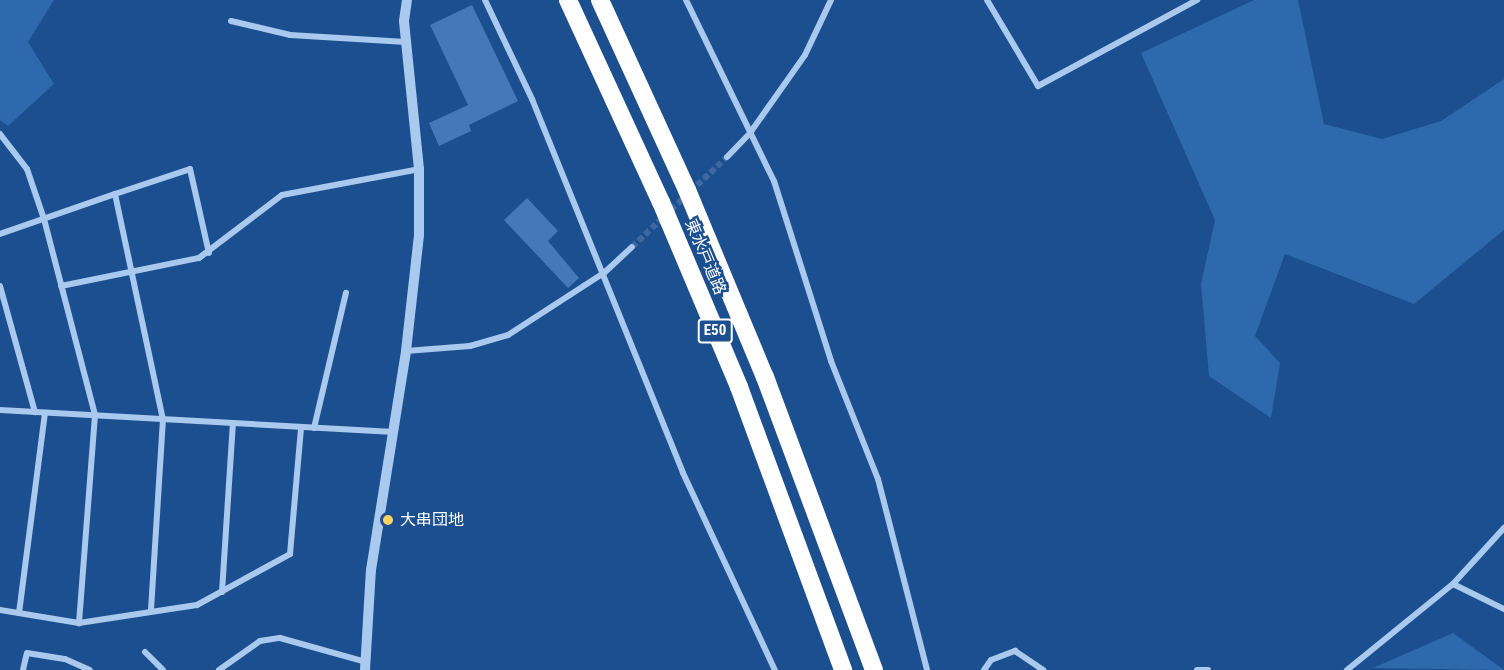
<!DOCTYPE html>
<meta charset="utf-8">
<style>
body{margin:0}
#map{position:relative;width:1504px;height:670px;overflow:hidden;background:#1b4f8f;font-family:"Roboto Condensed","Noto Sans JP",sans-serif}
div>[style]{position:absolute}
.green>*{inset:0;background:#2e69ad}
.building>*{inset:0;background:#4478b7}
.minor-tunnel>*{height:6px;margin-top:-3px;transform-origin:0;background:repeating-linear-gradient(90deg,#3d69a0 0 6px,transparent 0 9px)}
.minor>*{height:6px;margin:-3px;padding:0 3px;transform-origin:3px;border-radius:3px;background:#a9c9ee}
.tertiary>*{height:10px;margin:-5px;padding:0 5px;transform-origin:5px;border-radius:5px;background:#a9c9ee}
.motorway>*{height:18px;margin:-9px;padding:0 9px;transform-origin:9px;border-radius:9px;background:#fff}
.dots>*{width:16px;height:16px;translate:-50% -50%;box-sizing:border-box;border:3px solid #1b4f8f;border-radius:50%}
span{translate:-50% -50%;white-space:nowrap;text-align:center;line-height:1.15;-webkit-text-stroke:5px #1b4f8f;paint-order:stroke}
.shield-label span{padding:2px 4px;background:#1b4f8f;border:2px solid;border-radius:4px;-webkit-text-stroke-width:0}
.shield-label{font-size:15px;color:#fff;font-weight:700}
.street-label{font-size:16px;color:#fff}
.poi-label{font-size:16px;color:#fff}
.left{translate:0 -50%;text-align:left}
</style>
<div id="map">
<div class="green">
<i style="clip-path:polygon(0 0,54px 0,28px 42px,54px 84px,8px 126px,0 120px)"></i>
<i style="clip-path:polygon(1254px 0,1298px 0,1324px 124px,1382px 139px,1441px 121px,1504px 79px,1504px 230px,1414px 304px,1285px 254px,1255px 336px,1280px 363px,1271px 418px,1209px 376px,1201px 284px,1215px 220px,1141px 53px)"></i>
<i style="clip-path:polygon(1453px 633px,1504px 670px,1373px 668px)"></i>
</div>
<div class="building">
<i style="clip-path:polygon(472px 5px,518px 101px,469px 125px,471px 131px,439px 146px,429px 123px,468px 105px,430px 25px)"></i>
<i style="clip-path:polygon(527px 198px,558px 231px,548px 241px,579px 278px,568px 288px,504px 220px)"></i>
</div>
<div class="minor-tunnel">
<i style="left:632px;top:247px;width:131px;rotate:-43.5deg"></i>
</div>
<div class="minor">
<i style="left:485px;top:0;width:110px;rotate:64.6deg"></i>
<i style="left:532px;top:99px;width:403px;rotate:68deg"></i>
<i style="left:683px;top:473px;width:217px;rotate:65deg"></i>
<i style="left:686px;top:0;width:201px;rotate:64.1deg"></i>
<i style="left:774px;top:181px;width:189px;rotate:72.4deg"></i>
<i style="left:831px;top:361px;width:127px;rotate:68.3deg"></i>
<i style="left:878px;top:479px;width:197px;rotate:75.6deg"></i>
<i style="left:987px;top:0;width:100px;rotate:59.3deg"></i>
<i style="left:1038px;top:86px;width:181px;rotate:-28.4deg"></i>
<i style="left:231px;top:21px;width:61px;rotate:13.3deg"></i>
<i style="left:290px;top:35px;width:116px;rotate:3.5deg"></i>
<i style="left:0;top:134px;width:44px;rotate:52.4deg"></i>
<i style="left:27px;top:169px;width:53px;rotate:71.2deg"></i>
<i style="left:44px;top:219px;width:203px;rotate:75.4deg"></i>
<i style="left:95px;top:415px;width:209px;rotate:94.4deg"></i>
<i style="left:727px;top:157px;width:33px;rotate:-46deg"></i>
<i style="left:750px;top:133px;width:95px;rotate:-54.8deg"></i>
<i style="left:805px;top:55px;width:61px;rotate:-64.7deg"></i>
<i style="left:115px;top:194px;width:79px;rotate:-18.4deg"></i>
<i style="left:190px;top:169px;width:86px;rotate:77.3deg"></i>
<i style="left:0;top:234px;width:122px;rotate:-19.2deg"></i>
<i style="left:115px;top:194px;width:230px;rotate:78deg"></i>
<i style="left:163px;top:419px;width:193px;rotate:93.6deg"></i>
<i style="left:0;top:286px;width:131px;rotate:74.5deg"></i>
<i style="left:61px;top:286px;width:141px;rotate:-11.5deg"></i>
<i style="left:199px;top:258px;width:104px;rotate:-37.2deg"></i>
<i style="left:282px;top:195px;width:139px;rotate:-10.7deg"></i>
<i style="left:406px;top:351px;width:64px;rotate:-4.5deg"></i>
<i style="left:470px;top:346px;width:40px;rotate:-16deg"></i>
<i style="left:508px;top:335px;width:114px;rotate:-32.9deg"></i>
<i style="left:604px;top:273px;width:38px;rotate:-43deg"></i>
<i style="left:0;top:410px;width:394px;rotate:3.2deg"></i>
<i style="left:314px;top:428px;width:139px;rotate:-76.7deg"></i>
<i style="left:1453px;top:584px;width:57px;rotate:26.1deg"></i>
<i style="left:222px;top:592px;width:169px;rotate:-86.3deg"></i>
<i style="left:0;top:610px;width:80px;rotate:9.3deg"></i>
<i style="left:79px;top:623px;width:119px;rotate:-8.7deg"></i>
<i style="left:197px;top:605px;width:106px;rotate:-28.7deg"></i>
<i style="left:290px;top:554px;width:127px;rotate:-85deg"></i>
<i style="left:19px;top:613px;width:202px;rotate:-82.6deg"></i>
<i style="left:145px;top:652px;width:25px;rotate:45deg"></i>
<i style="left:23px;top:670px;width:17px;rotate:-77deg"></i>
<i style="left:27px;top:653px;width:38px;rotate:9deg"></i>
<i style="left:65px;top:659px;width:27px;rotate:24deg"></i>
<i style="left:219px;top:670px;width:50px;rotate:-35.3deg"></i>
<i style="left:260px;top:641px;width:20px;rotate:-9deg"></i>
<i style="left:280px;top:638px;width:89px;rotate:15.6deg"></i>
<i style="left:984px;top:670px;width:12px;rotate:-55deg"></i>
<i style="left:991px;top:660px;width:26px;rotate:-21deg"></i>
<i style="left:1015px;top:651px;width:34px;rotate:34deg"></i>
<i style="left:1197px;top:670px;width:11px"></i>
<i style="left:1347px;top:670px;width:136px;rotate:-39.1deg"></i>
<i style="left:1453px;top:584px;width:76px;rotate:-47.7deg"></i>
</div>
<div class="tertiary">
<i style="left:365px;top:670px;width:100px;rotate:-86.6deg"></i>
<i style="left:371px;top:570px;width:222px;rotate:-80.9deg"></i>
<i style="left:406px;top:351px;width:117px;rotate:-83.6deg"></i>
<i style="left:419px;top:235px;width:66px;rotate:-90deg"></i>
<i style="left:419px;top:169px;width:149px;rotate:-95.8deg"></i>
<i style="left:404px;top:21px;width:21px;rotate:-82deg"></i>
</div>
<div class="motorway">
<i style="left:568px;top:0;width:222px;rotate:65.3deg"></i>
<i style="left:661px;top:202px;width:201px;rotate:67.1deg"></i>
<i style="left:739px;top:387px;width:302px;rotate:69.8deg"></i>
<i style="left:600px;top:0;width:209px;rotate:65.4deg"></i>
<i style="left:687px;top:190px;width:203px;rotate:67.4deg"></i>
<i style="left:765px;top:377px;width:313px;rotate:69.6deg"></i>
</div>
<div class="dots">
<i style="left:388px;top:520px;background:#ffd166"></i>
</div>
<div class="shield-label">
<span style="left:715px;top:331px">E50</span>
</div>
<div class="street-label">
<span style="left:705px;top:257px;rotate:67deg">東水戸道路</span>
</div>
<div class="poi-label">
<span class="left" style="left:400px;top:520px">大串団地</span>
</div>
</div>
